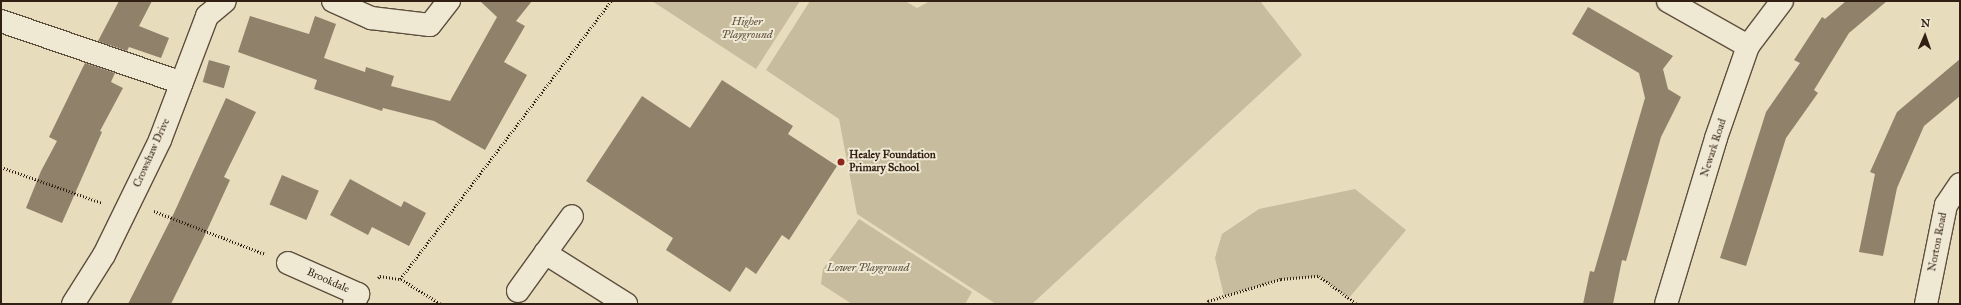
<!DOCTYPE html>
<style>
body{margin:0}
#map{position:relative;width:1961px;height:305px;overflow:hidden;background:#e7dcbc;font-family:"IM FELL Great Primer",serif}
div>[style]{position:absolute}
.green>*{inset:0;background:#c8bc9f}
.building>*{inset:0;background:#90816b;transform-origin:0 0}
.path>*{height:2.5px;margin-top:-1.25px;transform-origin:0;background:repeating-linear-gradient(90deg,#311f13 0 1px,transparent 0 3px)}
.roads{filter:drop-shadow(1px 0 #5e4e3d) drop-shadow(-1px 0 #5e4e3d) drop-shadow(0 1px #5e4e3d) drop-shadow(0 -1px #5e4e3d)}
.minor>*{height:22px;margin:-11px;padding:0 11px;transform-origin:11px;border-radius:11px;background:#efe8d3}
.dots>*{width:11px;height:11px;translate:-50% -50%;box-sizing:border-box;border:2px solid #efe8d3;border-radius:50%}
span{translate:-50% -50%;white-space:nowrap;text-align:center;line-height:1.15;-webkit-text-stroke:4px #efe8d3;paint-order:stroke}
.park-label{font-size:11px;color:#5e4e3d;font-style:italic}
.street-label{font-size:11px;color:#311f13}
.poi-label{font-size:11px;color:#311f13;font-weight:700}
.left{translate:0 -50%;text-align:left}
.frame{position:absolute;inset:0;border:2px solid #311f13;pointer-events:none}
.north{position:absolute;left:1905px;top:16px;width:40px;height:40px;-webkit-text-stroke:3px #efe8d3;paint-order:stroke;rotate:2deg;font-size:11px;font-weight:700;line-height:16px;text-align:center;color:#311f13}
.north::after{content:'';display:block;margin:auto;width:14px;height:18px;background:#311f13;clip-path:polygon(50% 0,100% 100%,50% 72%,0 100%)}
</style>
<div id="map">
<div class="green">
<i style="clip-path:polygon(652px 1px,800px 1px,756px 69px)"></i>
<i style="clip-path:polygon(810px 1px,905px 1px,917px 8px,930px 1px,1260px 1px,1302px 55px,1032px 304px,996px 304px,857px 214px,839px 119px,766px 70px)"></i>
<i style="clip-path:polygon(1355px 189px,1406px 230px,1349px 298px,1319px 276px,1281px 279px,1224px 296px,1215px 258px,1222px 234px,1259px 209px)"></i>
<i style="clip-path:polygon(859px 219px,972px 292px,965px 304px,852px 304px,821px 284px,823px 269px)"></i>
</div>
<div class="building">
<i style="clip-path:polygon(119px 1px,152px 1px,139px 26px,169px 38px,161px 58px,129px 47px,127px 51px,98px 41px)"></i>
<i style="clip-path:polygon(480px 1px,532px 1px,516px 21px,525px 26px,504px 62px,527px 75px,485px 150px,434px 121px,383px 108px,382px 111px,314px 89px,317px 80px,238px 52px,250px 16px,309px 34px,315px 16px,336px 24px,324px 58px,365px 72px,366px 67px,394px 76px,391px 86px,450px 101px,497px 17px)"></i>
<i style="clip-path:polygon(1846px 1px,1887px 1px,1849px 33px,1814px 90px,1818px 93px,1786px 138px,1746px 266px,1720px 258px,1766px 112px,1800px 63px,1794px 60px,1822px 17px,1825px 19px)"></i>
<i style="clip-path:polygon(1588px 7px,1673px 56px,1663px 69px,1668px 89px,1681px 97px,1661px 137px,1626px 261px,1622px 260px,1613px 304px,1583px 304px,1590px 271px,1594px 272px,1645px 98px,1639px 73px,1572px 34px)"></i>
<i style="clip-path:polygon(1960px 59px,1960px 96px,1924px 126px,1897px 188px,1883px 256px,1859px 252px,1875px 174px,1870px 172px,1897px 112px)"></i>
<i style="left:209px;top:60px;width:22px;height:23px;rotate:16deg"></i>
<i style="clip-path:polygon(85px 63px,115px 73px,111px 82px,123px 88px,100px 131px,102px 132px,62px 223px,26px 208px,41px 171px,57px 141px,49px 137px)"></i>
<i style="clip-path:polygon(722px 80px,793px 126px,788px 134px,837px 166px,789px 240px,782px 235px,756px 274px,746px 267px,730px 292px,666px 250px,673px 238px,586px 181px,642px 96px,690px 128px)"></i>
<i style="clip-path:polygon(226px 98px,256px 112px,224px 177px,230px 180px,203px 239px,171px 304px,128px 304px,174px 213px)"></i>
<i style="left:282px;top:175px;width:40px;height:32px;rotate:23deg"></i>
<i style="clip-path:polygon(350px 179px,401px 207px,404px 201px,426px 213px,409px 246px,372px 227px,368px 235px,330px 215px)"></i>
</div>
<div class="path">
<i style="left:1px;top:167px;width:107px;rotate:19.6deg"></i>
<i style="left:154px;top:211px;width:119px;rotate:21.2deg"></i>
<i style="left:378px;top:278px;width:3px;rotate:-45deg"></i>
<i style="left:380px;top:276px;width:20px;rotate:9deg"></i>
<i style="left:440px;top:304px;width:47px;rotate:-148deg"></i>
<i style="left:400px;top:279px;width:349px;rotate:-52.8deg"></i>
<i style="left:1206px;top:304px;width:4px;rotate:-56deg"></i>
<i style="left:1208px;top:301px;width:76px;rotate:-16.8deg"></i>
<i style="left:1281px;top:279px;width:38px;rotate:-5deg"></i>
<i style="left:1319px;top:276px;width:47px;rotate:36.4deg"></i>
</div>
<div class="roads">
<div class="minor">
<i style="left:333px;top:1px;width:42px;rotate:24.1deg"></i>
<i style="left:371px;top:18px;width:59px;rotate:6.8deg"></i>
<i style="left:430px;top:25px;width:31px;rotate:-52deg"></i>
<i style="left:1668px;top:1px;width:92px;rotate:29.4deg"></i>
<i style="left:1px;top:21px;width:191px;rotate:18.9deg"></i>
<i style="left:545px;top:253px;width:96px;rotate:32.2deg"></i>
<i style="left:288px;top:263px;width:77px;rotate:23.9deg"></i>
<i style="left:358px;top:294px;width:11px;rotate:112deg"></i>
<i style="left:518px;top:291px;width:92px;rotate:-54.2deg"></i>
<i style="left:73px;top:304px;width:58px;rotate:-57.7deg"></i>
<i style="left:104px;top:255px;width:128px;rotate:-64deg"></i>
<i style="left:160px;top:140px;width:133px;rotate:-69.2deg"></i>
<i style="left:207px;top:16px;width:23px;rotate:-40deg"></i>
<i style="left:1666px;top:304px;width:173px;rotate:-73.2deg"></i>
<i style="left:1716px;top:138px;width:97px;rotate:-70.8deg"></i>
<i style="left:1748px;top:46px;width:56px;rotate:-52.9deg"></i>
<i style="left:1926px;top:304px;width:101px;rotate:-78.6deg"></i>
<i style="left:1946px;top:205px;width:25px;rotate:-56deg"></i>
</div>
</div>
<div class="dots">
<i style="left:841px;top:162px;background:#8f2418"></i>
</div>
<div class="park-label">
<span style="left:747px;top:29px">Higher<br>Playground</span>
<span style="left:868px;top:268px">Lower Playground</span>
</div>
<div class="street-label">
<span style="left:1714px;top:148px;rotate:-72deg">Newark Road</span>
<span style="left:152px;top:153px;rotate:-66deg">Crowshaw Drive</span>
<span style="left:1938px;top:242px;rotate:-79deg">Norton Road</span>
<span style="left:328px;top:281px;rotate:24deg">Brookdale</span>
</div>
<div class="poi-label">
<span class="left" style="left:849px;top:162px">Healey Foundation<br>Primary School</span>
</div>
<div class="frame"></div>
<div class="north">N</div>
</div>
